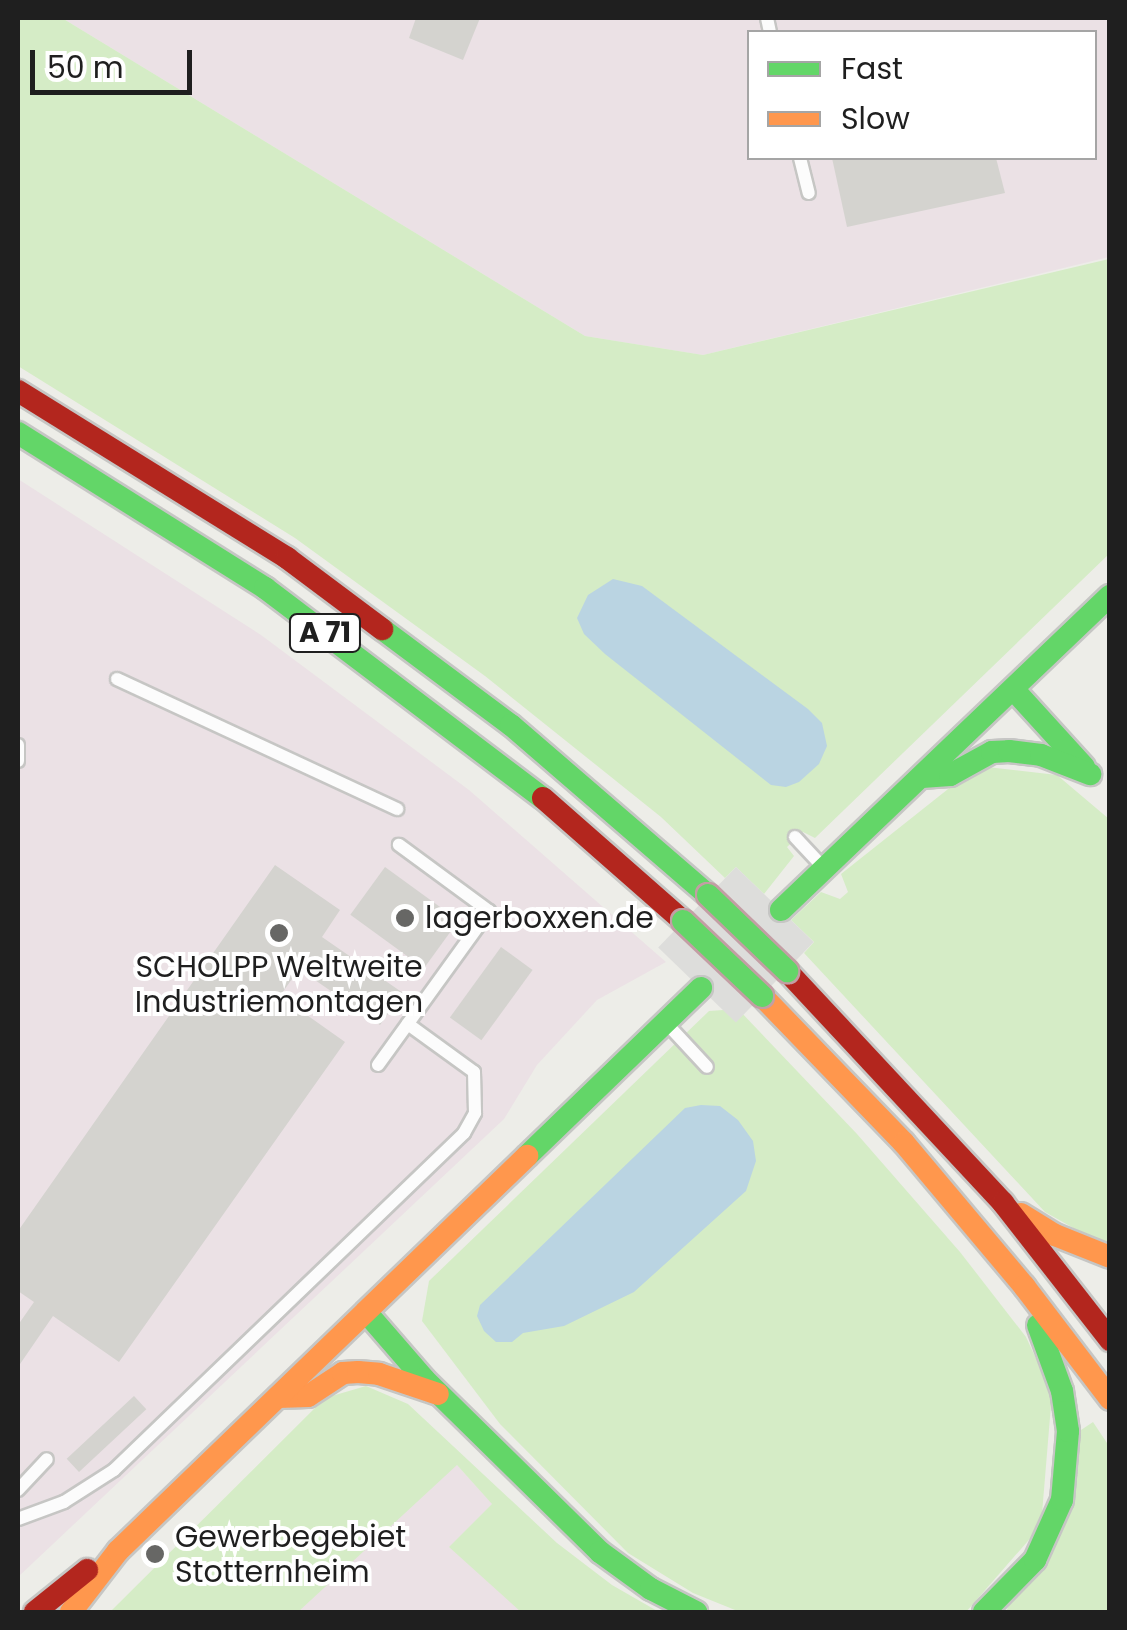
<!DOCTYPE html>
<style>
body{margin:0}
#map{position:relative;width:1127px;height:1630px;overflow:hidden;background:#edede8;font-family:Poppins,sans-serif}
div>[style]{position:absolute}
.industrial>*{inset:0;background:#ebe1e5}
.grass>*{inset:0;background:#d5ecc6}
.water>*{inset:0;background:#bad4e2}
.pier>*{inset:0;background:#dddddb;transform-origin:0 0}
.building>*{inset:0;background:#d4d3cf;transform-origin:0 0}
.roads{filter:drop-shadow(2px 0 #c6c6c4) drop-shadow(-2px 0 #c6c6c4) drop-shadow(0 2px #c6c6c4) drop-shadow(0 -2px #c6c6c4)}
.lane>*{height:12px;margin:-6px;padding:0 6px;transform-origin:6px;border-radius:6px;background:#fcfcfc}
.fast>*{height:22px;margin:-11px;padding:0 11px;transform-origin:11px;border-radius:11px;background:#63d668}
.slow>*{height:22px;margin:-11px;padding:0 11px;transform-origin:11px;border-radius:11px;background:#ff974d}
.jam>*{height:22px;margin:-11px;padding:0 11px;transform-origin:11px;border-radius:11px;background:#b3261e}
.bridges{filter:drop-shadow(2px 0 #c39ea4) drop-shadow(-2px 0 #c39ea4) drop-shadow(0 2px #c39ea4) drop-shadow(0 -2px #c39ea4)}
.fast-bridge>*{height:22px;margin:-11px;padding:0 11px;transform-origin:11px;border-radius:11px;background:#63d668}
.dots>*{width:28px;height:28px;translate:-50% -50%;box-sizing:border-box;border:5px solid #fff;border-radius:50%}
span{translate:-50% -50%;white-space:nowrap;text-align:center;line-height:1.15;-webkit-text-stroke:8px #fff;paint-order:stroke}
.shield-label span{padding:2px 8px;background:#fff;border:2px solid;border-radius:8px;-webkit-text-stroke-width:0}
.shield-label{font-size:28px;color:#1f1f1f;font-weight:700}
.poi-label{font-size:30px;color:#1f1f1f}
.left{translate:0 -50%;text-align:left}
.frame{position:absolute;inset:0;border:20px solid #1f1f1f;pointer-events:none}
.legend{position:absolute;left:747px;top:30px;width:350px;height:130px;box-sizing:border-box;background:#fff;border:2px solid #a5a5a5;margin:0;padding:12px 18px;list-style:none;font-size:30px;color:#1f1f1f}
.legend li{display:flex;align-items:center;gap:20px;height:50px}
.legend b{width:50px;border:2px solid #a5a5a5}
.scale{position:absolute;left:30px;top:50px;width:162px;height:45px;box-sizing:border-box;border:5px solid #1f1f1f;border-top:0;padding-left:12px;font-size:30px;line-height:35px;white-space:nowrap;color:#1f1f1f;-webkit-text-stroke:8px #fff;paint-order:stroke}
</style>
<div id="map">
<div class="industrial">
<i style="clip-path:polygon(evenodd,62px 18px,1109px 18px,1109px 257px,703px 355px,585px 336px,62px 18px,750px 32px,1094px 32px,1094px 158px,750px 158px,750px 32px)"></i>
<i style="clip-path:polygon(18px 479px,261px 635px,469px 790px,666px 962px,597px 1000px,537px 1065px,504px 1119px,18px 1577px)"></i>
<i style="clip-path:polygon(457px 1465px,498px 1510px,623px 1612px,120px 1612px)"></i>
</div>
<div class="grass">
<i style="clip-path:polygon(18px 18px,62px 18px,585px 336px,703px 355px,1109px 259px,1109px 554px,815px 838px,803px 832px,787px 847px,794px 856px,764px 894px,736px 867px,725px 878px,661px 817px,485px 676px,295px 538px,18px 366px)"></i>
<i style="clip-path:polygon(987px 767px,1057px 775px,1109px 819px,1109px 1248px,1045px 1212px,804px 953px,814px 942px,791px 920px,821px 892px,840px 899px,848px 892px,841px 874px,967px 774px)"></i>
<i style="clip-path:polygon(738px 1009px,857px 1134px,960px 1252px,1026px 1337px,1052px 1393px,1041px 1526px,966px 1612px,740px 1612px,693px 1593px,628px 1553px,500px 1424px,422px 1321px,429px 1281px,709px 1011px)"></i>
<i style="clip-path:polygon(366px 1386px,408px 1404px,557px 1543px,612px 1585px,659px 1612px,521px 1612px,449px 1547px,492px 1504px,457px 1465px,298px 1612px,110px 1612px,325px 1398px)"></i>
<i style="clip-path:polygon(1093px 1422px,1109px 1446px,1109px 1612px,1006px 1612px,1081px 1430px)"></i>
</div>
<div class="water">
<i style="clip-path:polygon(613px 579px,642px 586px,808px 709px,822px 723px,827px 746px,819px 764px,799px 782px,786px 787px,771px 785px,605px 654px,584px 634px,577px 618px,588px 595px)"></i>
<i style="clip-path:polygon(701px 1105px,720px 1106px,738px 1120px,753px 1141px,756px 1161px,746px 1191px,634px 1292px,564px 1326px,523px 1333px,512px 1342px,496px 1342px,484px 1331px,477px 1316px,480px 1305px,685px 1108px)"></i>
</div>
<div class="pier">
<i style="left:736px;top:867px;width:108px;height:112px;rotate:44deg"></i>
</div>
<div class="building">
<i style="clip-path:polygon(416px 18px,480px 18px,463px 60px,409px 38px)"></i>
<i style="clip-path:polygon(832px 158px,996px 158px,1005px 193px,847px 227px)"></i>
<i style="clip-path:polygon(275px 865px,340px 910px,322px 937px,403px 993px,380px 1025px,299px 969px,280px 996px,345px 1042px,119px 1362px,53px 1316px,18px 1367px,18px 1325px,34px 1302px,18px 1291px,18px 1231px)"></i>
<i style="left:385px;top:867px;width:91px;height:59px;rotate:36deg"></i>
<i style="left:501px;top:947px;width:39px;height:87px;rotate:36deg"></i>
<i style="left:134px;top:1396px;width:18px;height:92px;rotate:47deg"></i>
</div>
<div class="roads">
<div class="lane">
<i style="left:767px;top:18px;width:14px;rotate:78deg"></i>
<i style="left:800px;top:158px;width:36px;rotate:76deg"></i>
<i style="left:117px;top:679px;width:309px;rotate:24.9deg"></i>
<i style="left:18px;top:745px;width:16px;rotate:90deg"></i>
<i style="left:795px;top:837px;width:42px;rotate:46.9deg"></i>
<i style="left:668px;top:1025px;width:57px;rotate:47.1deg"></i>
<i style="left:378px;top:1065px;width:190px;rotate:-54.2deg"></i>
<i style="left:489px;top:911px;width:112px;rotate:-143.7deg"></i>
<i style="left:18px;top:1490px;width:42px;rotate:-46.9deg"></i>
<i style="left:18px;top:1519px;width:49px;rotate:-20.3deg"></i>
<i style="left:64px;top:1502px;width:59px;rotate:-32.6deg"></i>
<i style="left:114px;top:1470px;width:486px;rotate:-43.9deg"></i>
<i style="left:464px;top:1133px;width:23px;rotate:-61deg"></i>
<i style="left:475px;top:1113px;width:41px;rotate:-91.4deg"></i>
<i style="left:474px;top:1072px;width:82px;rotate:-144deg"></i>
</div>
<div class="fast">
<i style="left:18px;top:433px;width:292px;rotate:32.1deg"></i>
<i style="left:265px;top:588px;width:348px;rotate:37.1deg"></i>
<i style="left:382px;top:629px;width:161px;rotate:36.7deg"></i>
<i style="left:511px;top:725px;width:260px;rotate:40.8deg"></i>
<i style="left:1014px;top:690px;width:104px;rotate:47.7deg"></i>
<i style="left:922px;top:777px;width:28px;rotate:-4deg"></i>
<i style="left:950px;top:775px;width:48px;rotate:-28.7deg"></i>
<i style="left:992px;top:752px;width:17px;rotate:-3deg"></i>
<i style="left:1009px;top:751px;width:32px;rotate:7deg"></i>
<i style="left:1041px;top:755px;width:53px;rotate:21.2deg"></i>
<i style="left:781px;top:910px;width:455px;rotate:-43.7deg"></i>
<i style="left:527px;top:1156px;width:242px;rotate:-44deg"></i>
<i style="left:366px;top:1312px;width:89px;rotate:49.1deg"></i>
<i style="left:424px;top:1379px;width:247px;rotate:44.5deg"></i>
<i style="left:600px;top:1552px;width:63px;rotate:36deg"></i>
<i style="left:651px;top:1589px;width:51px;rotate:27.1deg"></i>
<i style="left:984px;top:1612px;width:73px;rotate:-45.6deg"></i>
<i style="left:1035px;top:1560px;width:66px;rotate:-65.8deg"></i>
<i style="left:1062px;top:1500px;width:69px;rotate:-85deg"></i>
<i style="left:1068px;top:1431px;width:40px;rotate:-98.5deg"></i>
<i style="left:1062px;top:1391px;width:70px;rotate:-110deg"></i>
</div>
<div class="slow">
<i style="left:762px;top:996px;width:204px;rotate:46deg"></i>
<i style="left:904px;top:1143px;width:187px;rotate:50deg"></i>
<i style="left:1024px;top:1286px;width:142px;rotate:52.7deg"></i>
<i style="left:1021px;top:1214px;width:40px;rotate:32deg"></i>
<i style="left:1055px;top:1235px;width:59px;rotate:21.8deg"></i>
<i style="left:278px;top:1397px;width:30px;rotate:-2deg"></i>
<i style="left:308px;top:1396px;width:42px;rotate:-33.3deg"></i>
<i style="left:343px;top:1373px;width:15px;rotate:-4deg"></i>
<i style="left:358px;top:1372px;width:21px;rotate:5deg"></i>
<i style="left:379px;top:1374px;width:62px;rotate:18.7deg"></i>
<i style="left:71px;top:1612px;width:77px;rotate:-52.4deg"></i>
<i style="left:118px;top:1551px;width:569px;rotate:-44deg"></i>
</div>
<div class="jam">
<i style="left:18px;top:391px;width:317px;rotate:31.8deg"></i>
<i style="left:287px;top:558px;width:119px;rotate:36.8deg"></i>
<i style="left:543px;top:798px;width:186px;rotate:41.3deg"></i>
<i style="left:787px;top:971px;width:317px;rotate:47deg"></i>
<i style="left:1003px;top:1203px;width:174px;rotate:52deg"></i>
<i style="left:35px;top:1612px;width:67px;rotate:-38.9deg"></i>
</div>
</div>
<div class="bridges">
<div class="fast-bridge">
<i style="left:708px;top:895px;width:110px;rotate:43.9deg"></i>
<i style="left:683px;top:921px;width:109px;rotate:43.5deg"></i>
</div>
</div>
<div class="dots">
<i style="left:405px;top:918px;background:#676765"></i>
<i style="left:279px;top:933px;background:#676765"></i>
<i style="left:155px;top:1554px;background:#676765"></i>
</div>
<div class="shield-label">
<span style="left:325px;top:633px">A 71</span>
</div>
<div class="poi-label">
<span class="left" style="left:425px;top:918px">lagerboxxen.de</span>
<span style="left:279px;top:984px">SCHOLPP Weltweite<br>Industriemontagen</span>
<span class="left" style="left:175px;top:1554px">Gewerbegebiet<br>Stotternheim</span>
</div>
<div class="frame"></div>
<ul class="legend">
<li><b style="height:12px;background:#63d668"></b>Fast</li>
<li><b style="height:12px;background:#ff974d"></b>Slow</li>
</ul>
<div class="scale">50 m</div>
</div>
